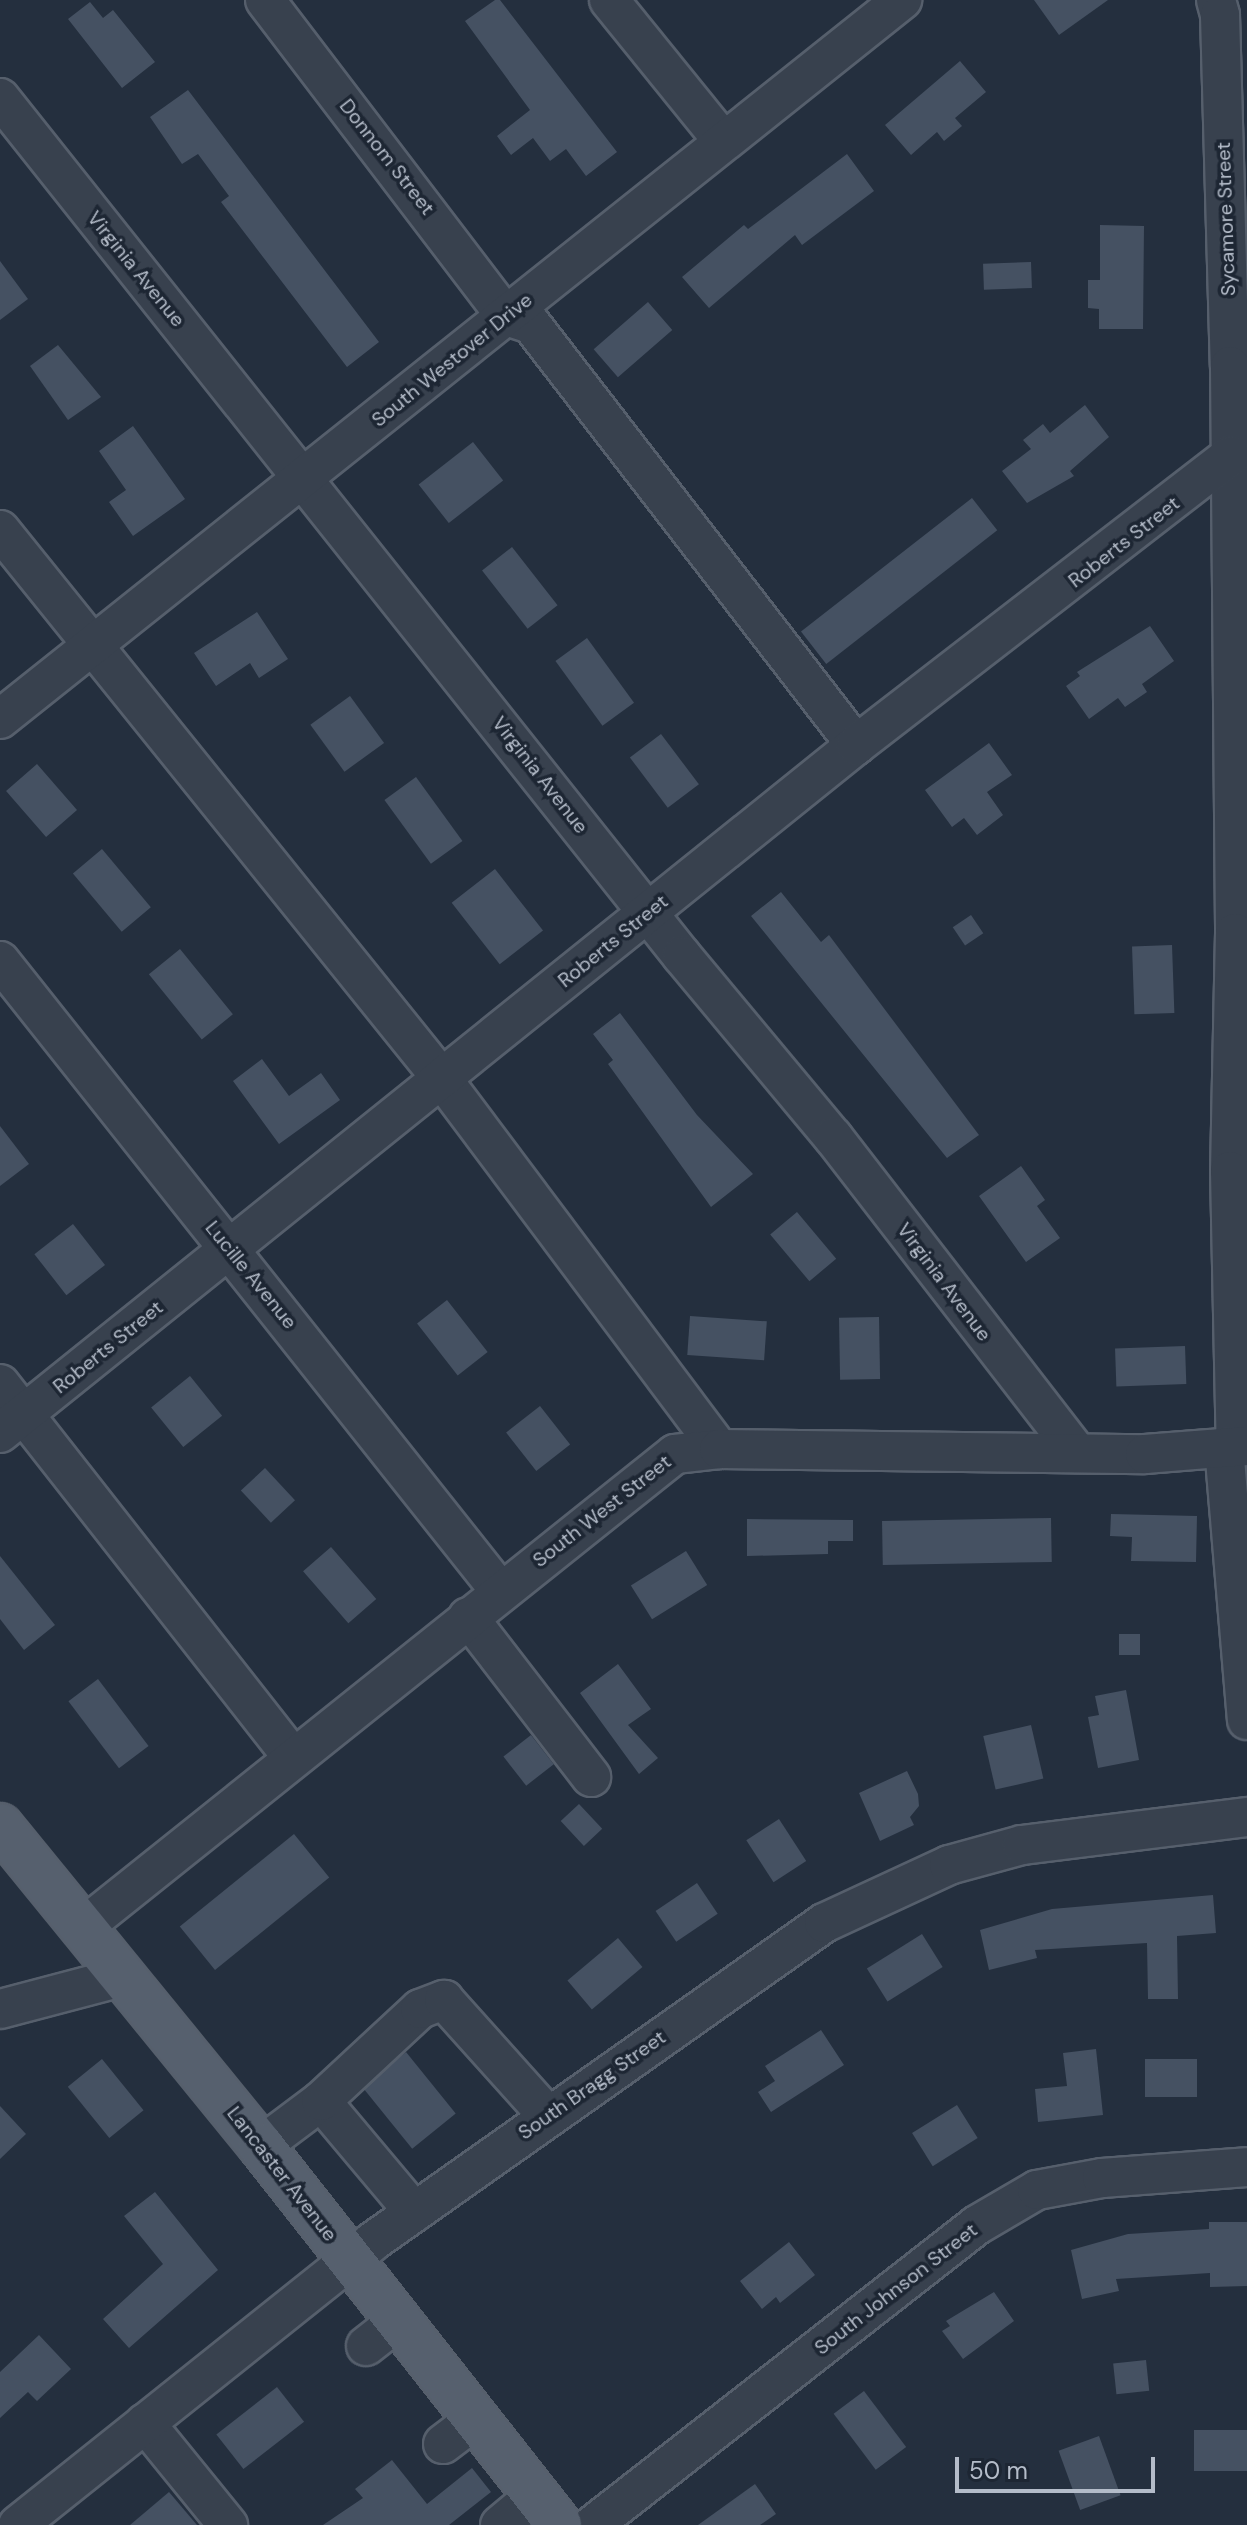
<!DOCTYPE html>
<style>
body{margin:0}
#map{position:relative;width:1247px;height:2525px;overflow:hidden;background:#242f3e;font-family:"DM Sans",sans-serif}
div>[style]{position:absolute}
.building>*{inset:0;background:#455162;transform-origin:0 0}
.roads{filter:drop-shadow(2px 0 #565f6c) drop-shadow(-2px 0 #565f6c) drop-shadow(0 2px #565f6c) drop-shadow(0 -2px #565f6c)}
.minor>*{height:38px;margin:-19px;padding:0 19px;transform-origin:19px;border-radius:19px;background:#38414e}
.major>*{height:44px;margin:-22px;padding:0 22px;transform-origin:22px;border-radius:22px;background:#56606e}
span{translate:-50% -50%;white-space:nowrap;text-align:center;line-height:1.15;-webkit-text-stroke:7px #1d2633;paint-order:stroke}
.street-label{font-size:20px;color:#b4bcc9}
.scale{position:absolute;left:955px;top:2457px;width:200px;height:36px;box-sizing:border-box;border:4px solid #b4bcc9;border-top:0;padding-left:10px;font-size:24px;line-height:28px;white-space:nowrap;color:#b4bcc9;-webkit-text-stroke:6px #1d2633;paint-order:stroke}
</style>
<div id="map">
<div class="building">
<i style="clip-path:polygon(495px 0,500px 0,617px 152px,586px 176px,566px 149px,550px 161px,533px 138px,511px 155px,497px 136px,530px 110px,465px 21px)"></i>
<i style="clip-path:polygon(1034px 0,1108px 0,1059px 35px)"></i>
<i style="clip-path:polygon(90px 2px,103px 18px,113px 10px,155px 62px,122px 88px,68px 19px)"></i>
<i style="clip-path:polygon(960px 61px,986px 92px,955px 118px,962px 126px,944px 141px,937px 132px,911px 155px,885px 125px)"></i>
<i style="clip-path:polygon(188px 90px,379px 342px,347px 367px,221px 202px,229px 196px,198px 154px,182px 164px,150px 117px)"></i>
<i style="clip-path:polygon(847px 154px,874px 191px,802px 245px,795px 235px,709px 308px,682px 277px,744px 225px,748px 229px)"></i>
<i style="clip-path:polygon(1100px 225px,1144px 226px,1143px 329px,1099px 329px,1099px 309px,1088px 308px,1088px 280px,1100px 280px)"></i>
<i style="clip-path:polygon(0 261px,28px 299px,0 320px)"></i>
<i style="left:1031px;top:262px;width:26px;height:48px;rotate:88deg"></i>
<i style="left:648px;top:302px;width:37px;height:72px;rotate:49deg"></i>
<i style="clip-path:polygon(58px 345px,101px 397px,68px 420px,30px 366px)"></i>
<i style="clip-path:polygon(1085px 405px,1109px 437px,1070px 471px,1074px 476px,1027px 503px,1002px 471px,1031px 449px,1023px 440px,1043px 424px,1050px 433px)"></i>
<i style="clip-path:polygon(133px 426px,185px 499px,133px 536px,109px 502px,126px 490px,99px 451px)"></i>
<i style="left:473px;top:442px;width:49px;height:69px;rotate:52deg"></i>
<i style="left:972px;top:498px;width:41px;height:217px;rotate:52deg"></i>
<i style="left:512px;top:547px;width:74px;height:38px;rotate:52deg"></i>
<i style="clip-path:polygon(257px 612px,288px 659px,259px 678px,250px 663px,216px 686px,194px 653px)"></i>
<i style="clip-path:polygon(1150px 626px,1174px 661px,1142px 684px,1147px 692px,1125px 707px,1118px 698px,1089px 719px,1066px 686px,1080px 676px,1077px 672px)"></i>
<i style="left:587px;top:638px;width:80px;height:39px;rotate:54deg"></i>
<i style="left:350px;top:696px;width:58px;height:49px;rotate:54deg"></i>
<i style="left:661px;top:734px;width:63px;height:39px;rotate:53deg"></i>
<i style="clip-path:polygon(989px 743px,1012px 775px,987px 792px,1003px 815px,977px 835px,964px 818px,952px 827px,925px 790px)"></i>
<i style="left:37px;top:764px;width:61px;height:41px;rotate:49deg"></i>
<i style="left:416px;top:777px;width:79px;height:39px;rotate:54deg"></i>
<i style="left:102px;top:849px;width:76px;height:38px;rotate:50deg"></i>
<i style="left:495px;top:869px;width:78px;height:55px;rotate:52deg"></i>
<i style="clip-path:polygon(781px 892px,821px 942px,829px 935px,979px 1135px,947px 1158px,751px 916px)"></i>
<i style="left:971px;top:915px;width:22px;height:22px;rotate:56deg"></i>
<i style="left:1172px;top:945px;width:68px;height:40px;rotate:88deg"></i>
<i style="left:180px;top:949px;width:84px;height:40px;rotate:51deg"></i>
<i style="clip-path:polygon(620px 1013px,697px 1115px,753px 1174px,711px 1207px,608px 1064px,613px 1060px,593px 1034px)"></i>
<i style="clip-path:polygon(262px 1059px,289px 1096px,321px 1073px,340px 1100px,279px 1144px,233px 1081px)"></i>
<i style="clip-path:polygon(0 1126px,29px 1164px,0 1186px)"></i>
<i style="clip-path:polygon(1021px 1166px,1045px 1200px,1037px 1206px,1060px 1238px,1026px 1262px,979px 1196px)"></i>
<i style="left:797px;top:1212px;width:61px;height:35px;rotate:50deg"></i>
<i style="left:73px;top:1224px;width:52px;height:49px;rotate:52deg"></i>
<i style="left:447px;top:1300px;width:66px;height:38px;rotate:52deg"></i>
<i style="left:690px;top:1316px;width:77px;height:39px;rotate:4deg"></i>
<i style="left:879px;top:1317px;width:62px;height:40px;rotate:89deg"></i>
<i style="left:1185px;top:1346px;width:38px;height:70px;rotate:88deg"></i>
<i style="left:190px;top:1376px;width:51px;height:50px;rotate:51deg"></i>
<i style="left:540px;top:1406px;width:49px;height:43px;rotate:52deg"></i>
<i style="left:265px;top:1468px;width:44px;height:33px;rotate:47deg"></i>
<i style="clip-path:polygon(1111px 1514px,1197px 1516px,1196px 1562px,1131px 1561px,1132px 1537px,1110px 1536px)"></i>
<i style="left:1051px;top:1518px;width:44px;height:169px;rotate:89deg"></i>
<i style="clip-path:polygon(747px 1519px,853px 1520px,853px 1541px,828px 1541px,828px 1554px,747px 1556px)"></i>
<i style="left:331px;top:1547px;width:69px;height:37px;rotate:49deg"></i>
<i style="left:686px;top:1551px;width:40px;height:65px;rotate:58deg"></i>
<i style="clip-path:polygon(0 1556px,55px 1625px,24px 1650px,0 1619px)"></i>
<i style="left:1140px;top:1634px;width:21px;height:21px;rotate:90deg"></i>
<i style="clip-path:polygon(618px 1664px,651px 1709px,628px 1725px,658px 1758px,639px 1774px,580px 1693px)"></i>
<i style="left:98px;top:1679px;width:84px;height:37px;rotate:53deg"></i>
<i style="clip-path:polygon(1126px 1690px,1139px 1760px,1098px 1768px,1088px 1717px,1099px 1715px,1095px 1696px)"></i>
<i style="left:1031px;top:1725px;width:55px;height:49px;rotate:77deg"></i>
<i style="left:531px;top:1735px;width:37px;height:35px;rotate:52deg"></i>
<i style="clip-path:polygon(907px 1771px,918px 1794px,919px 1806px,910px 1817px,914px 1825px,880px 1841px,859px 1793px)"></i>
<i style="left:579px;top:1804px;width:34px;height:25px;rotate:47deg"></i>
<i style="left:779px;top:1819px;width:50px;height:39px;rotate:57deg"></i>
<i style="left:294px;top:1834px;width:56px;height:147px;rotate:51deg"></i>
<i style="left:697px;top:1883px;width:37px;height:50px;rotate:56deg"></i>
<i style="clip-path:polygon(1213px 1895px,1216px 1933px,1177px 1936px,1178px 1999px,1148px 1999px,1147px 1943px,1035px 1950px,1037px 1958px,989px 1970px,980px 1930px,1052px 1909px)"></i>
<i style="left:922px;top:1934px;width:39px;height:65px;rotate:58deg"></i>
<i style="left:618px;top:1938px;width:38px;height:66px;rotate:50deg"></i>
<i style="clip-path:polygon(821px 2030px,844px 2065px,771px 2112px,758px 2092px,775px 2081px,765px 2066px)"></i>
<i style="clip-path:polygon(1096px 2049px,1103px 2115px,1038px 2122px,1035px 2089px,1067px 2086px,1063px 2053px)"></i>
<i style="left:406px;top:2052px;width:79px;height:56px;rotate:51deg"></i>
<i style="left:102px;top:2059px;width:66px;height:44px;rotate:51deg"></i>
<i style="left:1197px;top:2059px;width:38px;height:52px;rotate:90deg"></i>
<i style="left:957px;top:2105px;width:39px;height:53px;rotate:58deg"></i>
<i style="clip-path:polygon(0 2106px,26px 2134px,0 2159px)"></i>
<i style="clip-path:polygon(155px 2192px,218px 2270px,129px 2348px,103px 2319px,163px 2264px,124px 2216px)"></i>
<i style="clip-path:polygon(1209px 2222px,1247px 2222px,1247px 2286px,1210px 2287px,1210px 2273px,1116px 2279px,1119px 2291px,1082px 2299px,1071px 2250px,1128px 2234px,1209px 2229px)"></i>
<i style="clip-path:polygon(789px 2242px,815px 2275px,780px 2303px,776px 2297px,762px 2309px,740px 2281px)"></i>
<i style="clip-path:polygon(994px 2292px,1014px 2321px,963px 2359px,942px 2331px,950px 2326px,946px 2321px)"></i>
<i style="clip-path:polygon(39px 2335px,71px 2369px,37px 2401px,28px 2392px,0 2418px,0 2372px)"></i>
<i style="left:1146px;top:2360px;width:31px;height:33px;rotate:84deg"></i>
<i style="left:277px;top:2387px;width:44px;height:77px;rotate:52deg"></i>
<i style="left:864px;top:2391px;width:70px;height:38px;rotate:53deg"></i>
<i style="left:1247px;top:2430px;width:41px;height:53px;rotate:90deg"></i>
<i style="left:1099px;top:2436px;width:63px;height:43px;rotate:70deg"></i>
<i style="clip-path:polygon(392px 2460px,427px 2504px,472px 2468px,491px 2492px,449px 2525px,323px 2525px,363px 2498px,355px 2489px)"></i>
<i style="clip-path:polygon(755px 2484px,776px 2514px,760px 2525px,698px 2525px)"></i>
<i style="clip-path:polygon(169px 2492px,197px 2525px,130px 2525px)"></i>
</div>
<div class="roads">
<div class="minor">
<i style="left:265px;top:0;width:397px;rotate:52.7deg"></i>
<i style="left:506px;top:316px;width:26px;rotate:18deg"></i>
<i style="left:531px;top:324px;width:532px;rotate:52.33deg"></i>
<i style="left:609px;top:0;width:181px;rotate:51deg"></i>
<i style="left:1216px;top:0;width:16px;rotate:75deg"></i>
<i style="left:1220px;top:15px;width:351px;rotate:88.4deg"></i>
<i style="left:1230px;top:366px;width:567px;rotate:89.49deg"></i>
<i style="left:1235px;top:933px;width:238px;rotate:91.2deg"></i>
<i style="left:1230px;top:1171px;width:275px;rotate:88.8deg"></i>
<i style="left:0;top:98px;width:1096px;rotate:51.52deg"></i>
<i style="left:682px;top:956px;width:236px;rotate:50.2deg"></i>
<i style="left:833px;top:1137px;width:399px;rotate:52.3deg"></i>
<i style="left:0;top:530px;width:706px;rotate:51.15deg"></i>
<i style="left:443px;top:1080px;width:461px;rotate:53.2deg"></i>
<i style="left:0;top:719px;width:1154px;rotate:-38.56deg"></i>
<i style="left:0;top:961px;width:804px;rotate:51.56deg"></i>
<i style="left:0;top:1384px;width:475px;rotate:51.9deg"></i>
<i style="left:0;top:1433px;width:1098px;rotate:-38.79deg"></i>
<i style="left:856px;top:745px;width:474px;rotate:-37.7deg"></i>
<i style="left:1224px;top:1447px;width:274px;rotate:85.2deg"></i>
<i style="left:468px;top:1617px;width:202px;rotate:52.4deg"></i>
<i style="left:82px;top:1928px;width:759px;rotate:-38.64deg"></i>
<i style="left:675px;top:1454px;width:44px;rotate:-6.5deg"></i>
<i style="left:719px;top:1449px;width:426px;rotate:0.7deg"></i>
<i style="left:1145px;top:1454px;width:102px;rotate:-4.5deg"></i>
<i style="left:0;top:2009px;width:126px;rotate:-14.7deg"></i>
<i style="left:321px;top:2101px;width:145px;rotate:50deg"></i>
<i style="left:261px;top:2146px;width:75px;rotate:-36.9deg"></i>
<i style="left:321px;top:2101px;width:135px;rotate:-42.9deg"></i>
<i style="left:420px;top:2009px;width:26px;rotate:-21deg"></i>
<i style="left:444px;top:2000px;width:156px;rotate:48.1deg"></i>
<i style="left:366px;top:2346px;width:41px;rotate:-38deg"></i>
<i style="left:145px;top:2423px;width:132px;rotate:50.9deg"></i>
<i style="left:443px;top:2444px;width:41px;rotate:-37.1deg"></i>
<i style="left:18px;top:2525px;width:453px;rotate:-38.6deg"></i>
<i style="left:372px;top:2242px;width:553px;rotate:-35.21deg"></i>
<i style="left:824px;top:1923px;width:138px;rotate:-24.9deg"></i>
<i style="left:949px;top:1865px;width:76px;rotate:-15.3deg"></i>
<i style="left:1022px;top:1845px;width:227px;rotate:-7.1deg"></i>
<i style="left:500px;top:2525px;width:47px;rotate:-39.8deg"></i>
<i style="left:593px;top:2525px;width:487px;rotate:-38deg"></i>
<i style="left:977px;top:2225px;width:69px;rotate:-30.3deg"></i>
<i style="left:1037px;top:2190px;width:66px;rotate:-10.5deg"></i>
<i style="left:1102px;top:2178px;width:145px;rotate:-4.3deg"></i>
</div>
<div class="major">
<i style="left:0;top:1826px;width:413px;rotate:50.8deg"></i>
<i style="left:261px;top:2146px;width:482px;rotate:51.8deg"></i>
</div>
</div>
<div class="street-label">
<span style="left:387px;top:157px;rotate:52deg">Donnom Street</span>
<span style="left:1226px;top:219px;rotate:-92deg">Sycamore Street</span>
<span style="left:136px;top:269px;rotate:51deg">Virginia Avenue</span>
<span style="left:452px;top:360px;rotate:-39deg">South Westover Drive</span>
<span style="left:1124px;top:542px;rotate:-38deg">Roberts Street</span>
<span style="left:540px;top:775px;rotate:52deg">Virginia Avenue</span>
<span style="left:613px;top:941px;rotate:-39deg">Roberts Street</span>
<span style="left:251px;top:1275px;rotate:51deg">Lucille Avenue</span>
<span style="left:944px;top:1282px;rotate:53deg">Virginia Avenue</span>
<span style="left:108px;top:1347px;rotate:-39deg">Roberts Street</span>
<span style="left:602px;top:1511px;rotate:-38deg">South West Street</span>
<span style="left:592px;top:2085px;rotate:-35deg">South Bragg Street</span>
<span style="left:282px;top:2174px;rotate:52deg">Lancaster Avenue</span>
<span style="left:896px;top:2289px;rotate:-38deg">South Johnson Street</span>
</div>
<div class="scale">50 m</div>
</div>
